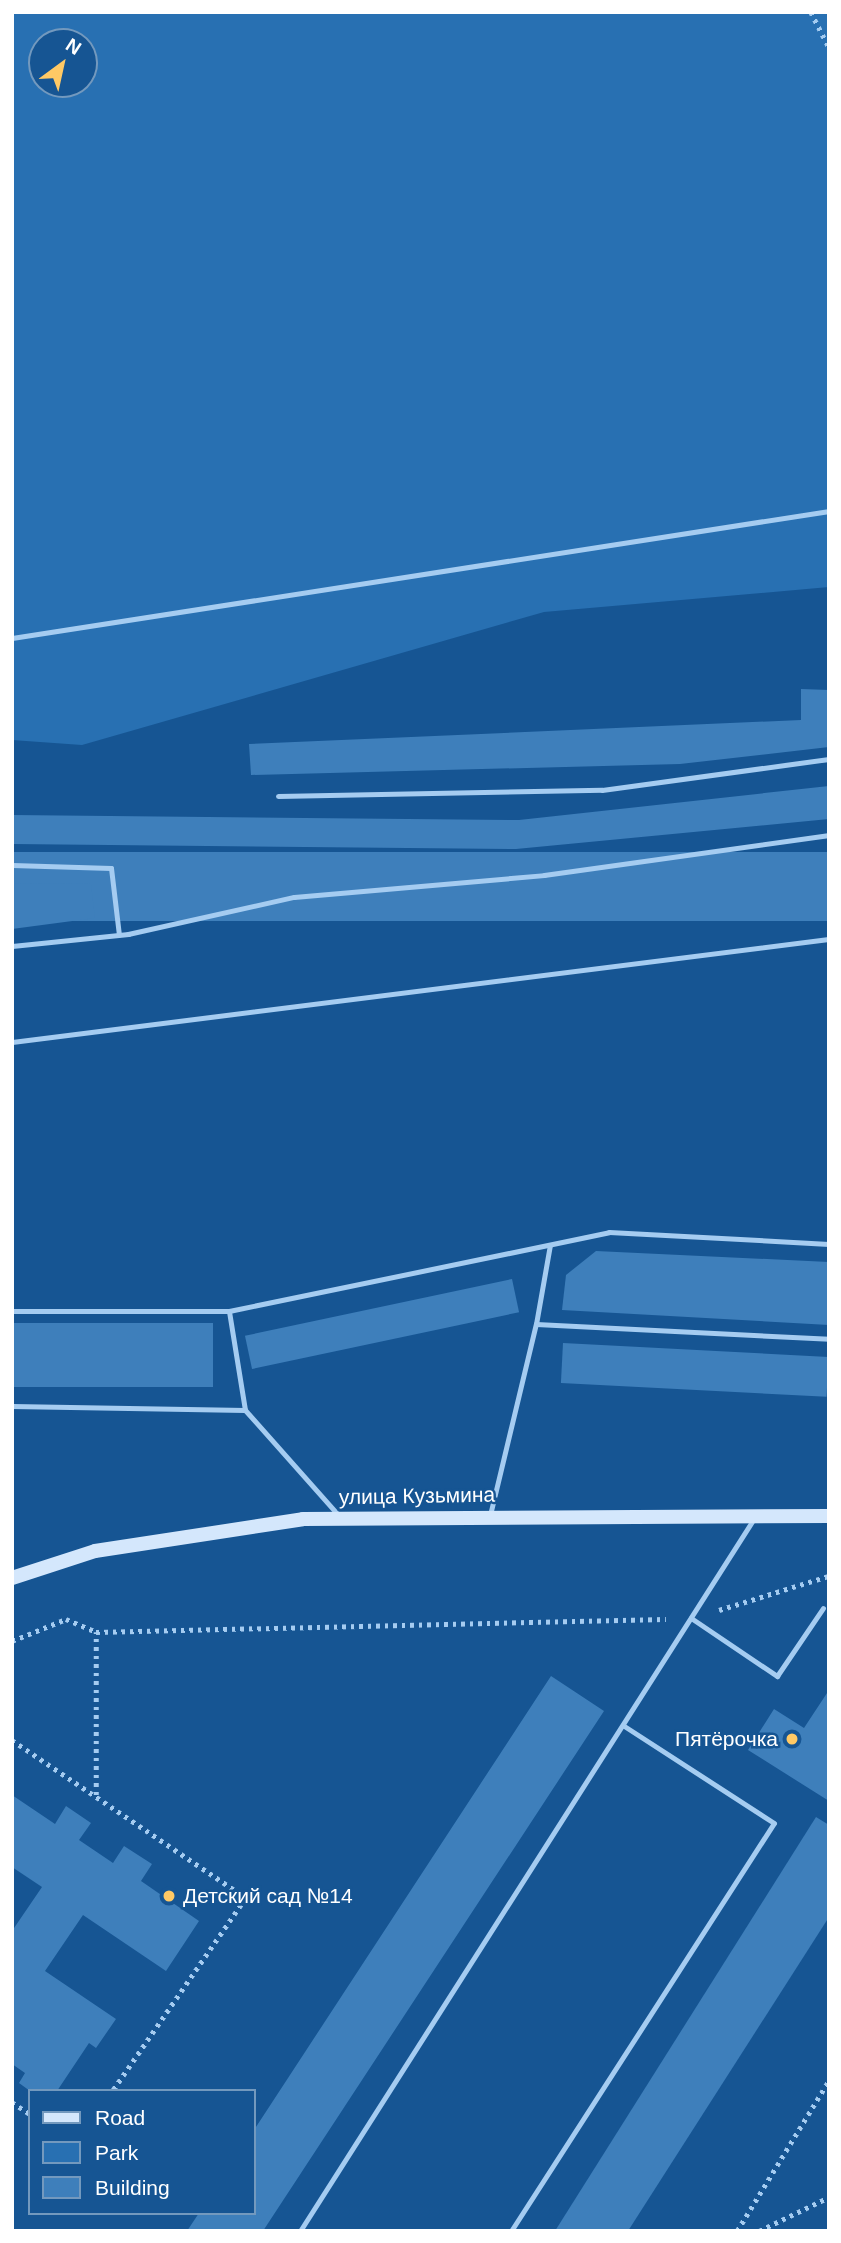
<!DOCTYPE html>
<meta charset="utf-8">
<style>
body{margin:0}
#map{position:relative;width:841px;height:2243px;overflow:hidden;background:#165593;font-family:Arial,sans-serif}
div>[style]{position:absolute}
.green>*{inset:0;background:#2870b2}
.building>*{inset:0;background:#3e7fbb;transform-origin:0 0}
.path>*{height:4.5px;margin-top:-2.25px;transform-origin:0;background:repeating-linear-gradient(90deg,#a5ccf1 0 3.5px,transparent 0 8.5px)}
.service>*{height:5px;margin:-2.5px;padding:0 2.5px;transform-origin:2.5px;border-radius:2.5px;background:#a5ccf1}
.secondary>*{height:14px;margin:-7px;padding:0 7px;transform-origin:7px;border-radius:7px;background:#d4e7fc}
.dots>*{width:19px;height:19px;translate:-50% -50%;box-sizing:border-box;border:4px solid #165593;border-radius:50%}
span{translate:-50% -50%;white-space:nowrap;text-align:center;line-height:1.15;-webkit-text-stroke:5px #165593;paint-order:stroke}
.street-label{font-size:21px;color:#fff}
.poi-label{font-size:21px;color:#fff}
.right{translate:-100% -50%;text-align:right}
.left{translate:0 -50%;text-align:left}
.frame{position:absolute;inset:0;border:14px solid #fff;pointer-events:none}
.legend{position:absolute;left:28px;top:2089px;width:228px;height:126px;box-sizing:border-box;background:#165593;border:2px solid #7399be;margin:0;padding:9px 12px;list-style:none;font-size:21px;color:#fff}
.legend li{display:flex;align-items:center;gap:14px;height:35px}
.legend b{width:35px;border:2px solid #7399be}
.north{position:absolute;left:28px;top:28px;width:70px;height:70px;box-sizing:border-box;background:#165593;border:2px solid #7399be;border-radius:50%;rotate:33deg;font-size:19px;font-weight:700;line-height:28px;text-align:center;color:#fff}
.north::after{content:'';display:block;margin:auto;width:24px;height:32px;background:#ffc965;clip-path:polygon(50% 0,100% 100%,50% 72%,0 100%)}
</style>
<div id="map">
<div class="green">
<i style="clip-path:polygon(evenodd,12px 12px,829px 12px,829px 587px,544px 612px,82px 745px,12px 740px,12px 12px,42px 42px,84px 42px,84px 84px,42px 84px,42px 42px)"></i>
</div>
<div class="building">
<i style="clip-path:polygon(801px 689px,829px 690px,829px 747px,680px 764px,251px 775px,249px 744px,801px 720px)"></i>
<i style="clip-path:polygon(829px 786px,829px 819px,516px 849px,12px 844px,12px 815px,519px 820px)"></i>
<i style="left:829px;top:852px;width:69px;height:824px;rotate:90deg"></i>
<i style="clip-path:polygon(12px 883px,91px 884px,95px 918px,12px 929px)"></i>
<i style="clip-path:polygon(596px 1251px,829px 1262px,829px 1325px,562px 1310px,566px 1275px)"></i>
<i style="left:512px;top:1279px;width:34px;height:273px;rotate:78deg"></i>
<i style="left:12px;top:1323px;width:201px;height:64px"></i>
<i style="left:563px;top:1343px;width:266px;height:40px;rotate:3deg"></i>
<i style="clip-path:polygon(551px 1676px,604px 1711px,263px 2231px,187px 2231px,199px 2213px,254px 2213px,254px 2130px)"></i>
<i style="clip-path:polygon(829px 1690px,829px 1801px,748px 1750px,774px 1709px,804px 1728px)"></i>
<i style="clip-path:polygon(12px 1795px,55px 1824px,66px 1806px,91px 1823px,79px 1840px,113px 1863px,124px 1846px,152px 1864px,141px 1881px,199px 1921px,166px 1971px,83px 1915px,45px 1971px,116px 2019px,96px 2048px,89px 2043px,57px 2091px,30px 2091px,19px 2083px,25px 2073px,12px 2064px,12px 1931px,42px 1887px,12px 1867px)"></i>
<i style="clip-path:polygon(816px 1817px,829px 1825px,829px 1917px,628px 2231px,555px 2231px)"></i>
</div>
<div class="path">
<i style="left:811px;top:12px;width:39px;rotate:63deg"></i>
<i style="left:719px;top:1610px;width:115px;rotate:-17.2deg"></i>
<i style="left:12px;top:1641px;width:58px;rotate:-22.2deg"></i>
<i style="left:66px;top:1619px;width:33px;rotate:23deg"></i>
<i style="left:12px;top:1740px;width:282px;rotate:34deg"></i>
<i style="left:246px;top:1898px;width:234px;rotate:124.6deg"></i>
<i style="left:96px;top:1795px;width:163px;rotate:-90deg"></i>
<i style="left:96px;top:1632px;width:570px;rotate:-1.31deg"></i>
<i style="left:12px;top:2102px;width:22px;rotate:34deg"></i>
<i style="left:737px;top:2231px;width:177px;rotate:-58.6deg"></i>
<i style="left:759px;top:2231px;width:78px;rotate:-25.9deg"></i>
</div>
<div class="service">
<i style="left:12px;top:638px;width:827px;rotate:-8.84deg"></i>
<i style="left:278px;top:796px;width:324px;rotate:-1.1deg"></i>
<i style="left:602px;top:790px;width:229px;rotate:-7.8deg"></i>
<i style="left:12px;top:865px;width:99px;rotate:1.7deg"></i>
<i style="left:111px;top:868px;width:67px;rotate:83.2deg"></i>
<i style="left:12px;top:946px;width:117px;rotate:-5.9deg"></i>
<i style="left:128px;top:934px;width:170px;rotate:-12.6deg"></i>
<i style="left:294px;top:897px;width:251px;rotate:-5deg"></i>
<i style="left:544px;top:875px;width:288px;rotate:-8deg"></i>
<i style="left:12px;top:1042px;width:823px;rotate:-7.19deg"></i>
<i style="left:12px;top:1311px;width:217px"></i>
<i style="left:229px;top:1311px;width:388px;rotate:-11.7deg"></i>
<i style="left:609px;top:1232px;width:220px;rotate:3.1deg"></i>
<i style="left:536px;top:1324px;width:80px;rotate:-80deg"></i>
<i style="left:12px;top:1406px;width:233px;rotate:1deg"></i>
<i style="left:245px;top:1410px;width:100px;rotate:-99.2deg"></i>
<i style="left:245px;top:1410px;width:143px;rotate:48.4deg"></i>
<i style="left:490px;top:1515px;width:196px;rotate:-76.5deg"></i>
<i style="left:536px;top:1324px;width:293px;rotate:2.9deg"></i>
<i style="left:691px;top:1618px;width:104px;rotate:34deg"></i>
<i style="left:777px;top:1676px;width:82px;rotate:-55.9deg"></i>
<i style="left:300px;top:2231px;width:843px;rotate:-57.5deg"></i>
<i style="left:511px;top:2231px;width:485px;rotate:-57.2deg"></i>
<i style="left:774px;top:1823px;width:179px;rotate:-147.1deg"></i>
</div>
<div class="secondary">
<i style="left:12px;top:1578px;width:87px;rotate:-18deg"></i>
<i style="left:95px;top:1551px;width:210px;rotate:-8.7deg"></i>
<i style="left:303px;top:1519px;width:526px;rotate:-0.33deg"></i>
</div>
<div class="dots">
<i style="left:792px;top:1739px;background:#ffc965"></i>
<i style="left:169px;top:1896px;background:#ffc965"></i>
</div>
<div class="street-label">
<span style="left:417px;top:1496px;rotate:-1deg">улица Кузьмина</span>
</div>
<div class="poi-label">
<span class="right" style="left:778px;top:1739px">Пятёрочка</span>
<span class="left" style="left:183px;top:1896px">Детский сад №14</span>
</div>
<div class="frame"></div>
<ul class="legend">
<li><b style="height:9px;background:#d4e7fc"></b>Road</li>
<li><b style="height:19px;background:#2870b2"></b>Park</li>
<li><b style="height:19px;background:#3e7fbb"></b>Building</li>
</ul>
<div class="north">N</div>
</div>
